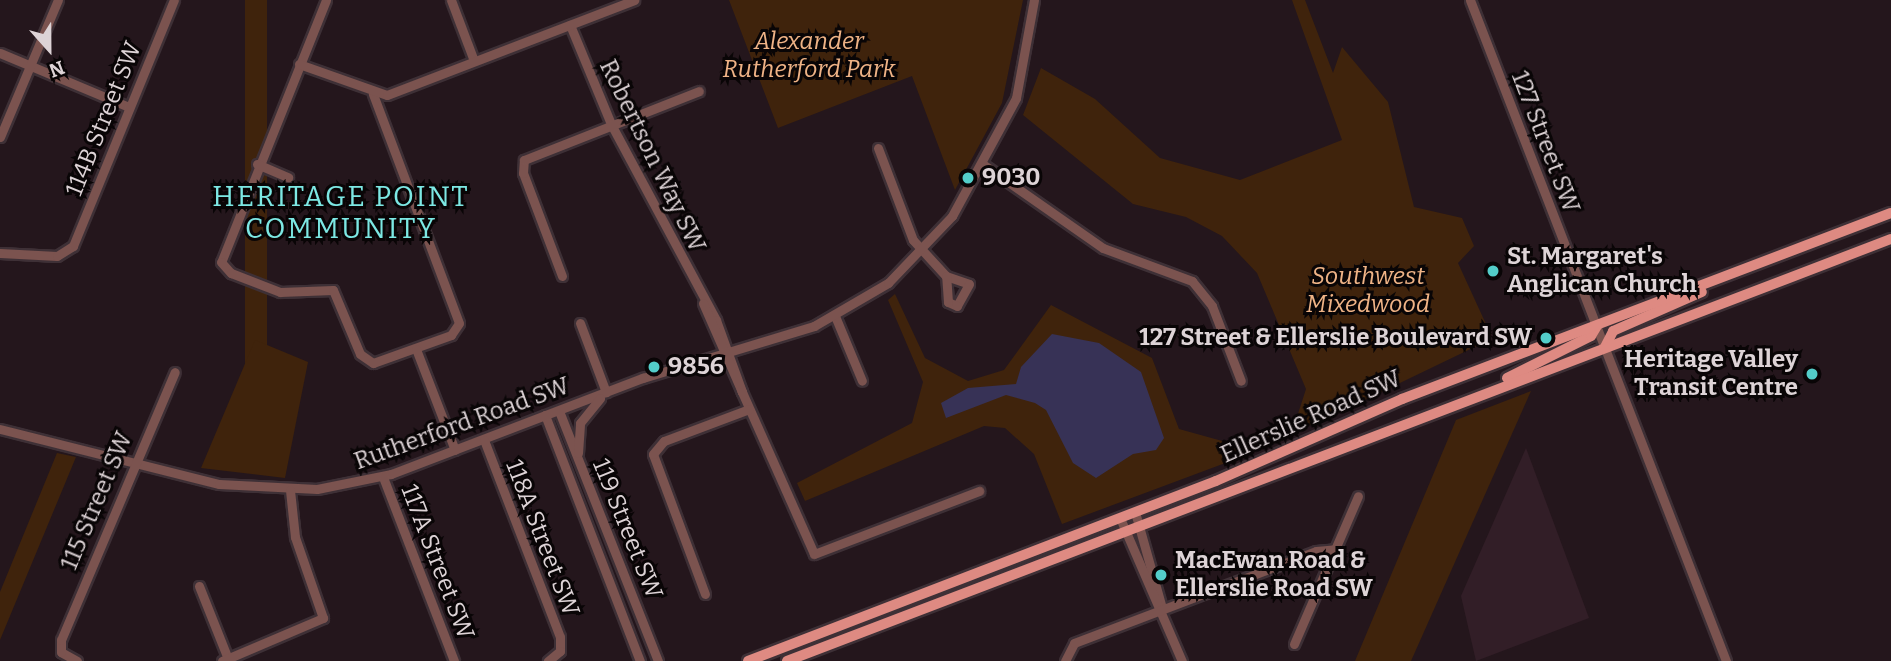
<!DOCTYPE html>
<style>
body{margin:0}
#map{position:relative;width:1891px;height:661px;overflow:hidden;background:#24161c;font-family:Bitter,serif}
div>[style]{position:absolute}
.built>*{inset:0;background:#321e27}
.green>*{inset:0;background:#3f230c;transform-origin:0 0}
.water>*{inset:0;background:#373256}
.roads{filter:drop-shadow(2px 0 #3e3036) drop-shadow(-2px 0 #3e3036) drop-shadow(0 2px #3e3036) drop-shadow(0 -2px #3e3036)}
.minor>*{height:9px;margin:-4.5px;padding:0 4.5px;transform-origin:4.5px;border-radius:4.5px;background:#7b534f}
.major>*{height:10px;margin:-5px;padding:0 5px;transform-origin:5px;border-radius:5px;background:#de8a82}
.dots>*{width:19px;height:19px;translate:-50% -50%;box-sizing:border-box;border:4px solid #090506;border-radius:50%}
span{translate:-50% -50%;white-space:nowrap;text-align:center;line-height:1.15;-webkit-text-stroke:6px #090506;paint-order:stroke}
.park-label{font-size:24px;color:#efb386;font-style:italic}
.street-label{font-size:24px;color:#ddd3d6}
.poi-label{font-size:24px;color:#ddd3d6;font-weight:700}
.left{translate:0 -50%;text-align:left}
.right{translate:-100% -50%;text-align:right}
.quarter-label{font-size:28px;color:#7de8e4;letter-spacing:2px}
.north{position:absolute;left:14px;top:14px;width:70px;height:70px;-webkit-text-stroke:5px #090506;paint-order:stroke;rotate:159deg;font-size:19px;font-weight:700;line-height:28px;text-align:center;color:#ddd3d6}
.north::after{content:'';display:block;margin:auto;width:24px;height:32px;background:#ddd3d6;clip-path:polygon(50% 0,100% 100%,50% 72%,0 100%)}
</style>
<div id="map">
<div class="built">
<i style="clip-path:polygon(1526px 448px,1589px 618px,1476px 661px,1461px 596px)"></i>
</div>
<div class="green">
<i style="left:245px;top:0;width:22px;height:465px"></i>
<i style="clip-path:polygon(729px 0,1023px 0,1002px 103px,955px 190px,912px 76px,778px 128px)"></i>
<i style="clip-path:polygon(1292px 0,1305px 0,1333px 73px,1342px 47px,1388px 102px,1414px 207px,1462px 218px,1474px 246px,1458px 263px,1491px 335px,1485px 342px,1319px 422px,1242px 446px,1228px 462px,1062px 524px,1034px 454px,1005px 428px,984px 426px,805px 501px,797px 483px,912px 423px,923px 382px,888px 300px,895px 294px,925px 358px,968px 381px,1004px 370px,1051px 305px,1152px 358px,1179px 429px,1233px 444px,1296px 420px,1306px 389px,1257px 273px,1222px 236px,1186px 217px,1133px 204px,1023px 115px,1041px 68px,1095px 99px,1160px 158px,1240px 180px,1342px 140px)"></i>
<i style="clip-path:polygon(255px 340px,308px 362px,285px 478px,201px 468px)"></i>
<i style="clip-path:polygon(1531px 391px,1411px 661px,1355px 661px,1456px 420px)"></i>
<i style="clip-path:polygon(57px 453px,76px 457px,0 640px,0 592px)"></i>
</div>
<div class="water">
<i style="clip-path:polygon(1052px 334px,1099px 343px,1141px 372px,1164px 438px,1156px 450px,1133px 454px,1096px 478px,1073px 463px,1046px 410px,1035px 403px,1006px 395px,946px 418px,941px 403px,968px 388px,1016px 384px,1021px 367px)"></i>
</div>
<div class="roads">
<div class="minor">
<i style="left:326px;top:0;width:282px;rotate:111.8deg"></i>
<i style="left:221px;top:262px;width:15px;rotate:48deg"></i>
<i style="left:231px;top:273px;width:53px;rotate:21.2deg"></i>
<i style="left:280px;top:292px;width:53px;rotate:-2.2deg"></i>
<i style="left:333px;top:290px;width:69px;rotate:67.1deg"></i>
<i style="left:360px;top:354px;width:16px;rotate:35deg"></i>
<i style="left:373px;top:363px;width:83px;rotate:-19.7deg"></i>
<i style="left:451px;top:335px;width:14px;rotate:-56deg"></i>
<i style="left:459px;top:323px;width:245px;rotate:-110.6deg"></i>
<i style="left:451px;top:0;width:65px;rotate:69.3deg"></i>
<i style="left:1470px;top:0;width:709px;rotate:68.83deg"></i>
<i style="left:570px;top:25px;width:107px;rotate:67.5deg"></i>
<i style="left:611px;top:124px;width:222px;rotate:61.8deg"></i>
<i style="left:716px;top:320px;width:77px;rotate:70.1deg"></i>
<i style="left:742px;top:392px;width:97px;rotate:-113.7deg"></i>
<i style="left:0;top:53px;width:140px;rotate:22.7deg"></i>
<i style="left:299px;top:64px;width:93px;rotate:19.4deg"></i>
<i style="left:387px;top:95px;width:265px;rotate:-21deg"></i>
<i style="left:0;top:137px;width:149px;rotate:-67.1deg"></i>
<i style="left:878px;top:148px;width:98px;rotate:69.2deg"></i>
<i style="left:913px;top:240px;width:49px;rotate:47.5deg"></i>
<i style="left:257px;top:164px;width:34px;rotate:23deg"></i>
<i style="left:984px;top:165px;width:145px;rotate:34.9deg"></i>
<i style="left:1103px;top:248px;width:95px;rotate:20.3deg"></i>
<i style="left:1192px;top:281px;width:32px;rotate:51deg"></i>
<i style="left:1212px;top:306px;width:80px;rotate:68.9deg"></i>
<i style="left:0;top:253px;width:57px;rotate:3deg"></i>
<i style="left:57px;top:256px;width:19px;rotate:-32deg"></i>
<i style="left:73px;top:246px;width:266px;rotate:-67.7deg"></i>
<i style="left:562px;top:276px;width:110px;rotate:-110.7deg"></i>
<i style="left:523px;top:173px;width:13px;rotate:-86deg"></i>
<i style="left:524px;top:160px;width:188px;rotate:-21.5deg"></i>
<i style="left:946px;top:276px;width:24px;rotate:19deg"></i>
<i style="left:969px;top:284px;width:25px;rotate:119deg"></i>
<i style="left:957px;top:306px;width:10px;rotate:-156deg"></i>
<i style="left:948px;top:302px;width:26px;rotate:-94deg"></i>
<i style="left:835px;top:316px;width:70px;rotate:67.4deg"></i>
<i style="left:580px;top:323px;width:74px;rotate:69.4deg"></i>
<i style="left:416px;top:349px;width:108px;rotate:68.9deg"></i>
<i style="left:742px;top:392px;width:177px;rotate:66deg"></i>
<i style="left:814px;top:554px;width:177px;rotate:-20.9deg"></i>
<i style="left:559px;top:411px;width:269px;rotate:68.4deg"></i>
<i style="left:545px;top:415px;width:264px;rotate:68.9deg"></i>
<i style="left:0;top:429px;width:226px;rotate:14.1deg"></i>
<i style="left:219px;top:484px;width:98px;rotate:2.9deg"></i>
<i style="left:317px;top:489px;width:76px;rotate:-11.5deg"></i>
<i style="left:391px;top:474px;width:270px;rotate:-20.9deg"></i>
<i style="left:643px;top:378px;width:179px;rotate:-16.9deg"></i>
<i style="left:814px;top:326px;width:86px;rotate:-30.2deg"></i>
<i style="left:888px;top:283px;width:93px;rotate:-46.3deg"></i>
<i style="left:952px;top:216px;width:134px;rotate:-61.5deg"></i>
<i style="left:1016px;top:98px;width:100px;rotate:-79.6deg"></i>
<i style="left:484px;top:440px;width:211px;rotate:68.9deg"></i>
<i style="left:560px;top:637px;width:14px;rotate:90deg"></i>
<i style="left:560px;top:651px;width:16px;rotate:140deg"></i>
<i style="left:578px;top:453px;width:30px;rotate:-86deg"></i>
<i style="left:580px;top:423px;width:32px;rotate:-51deg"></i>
<i style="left:383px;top:477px;width:197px;rotate:68.9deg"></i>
<i style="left:1135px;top:512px;width:100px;rotate:74.3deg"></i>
<i style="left:1120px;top:518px;width:156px;rotate:66.6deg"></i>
<i style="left:199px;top:586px;width:79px;rotate:68.3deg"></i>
<i style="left:705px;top:594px;width:149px;rotate:-110.4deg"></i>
<i style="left:653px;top:454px;width:17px;rotate:-50deg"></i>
<i style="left:664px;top:441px;width:91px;rotate:-20.6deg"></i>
<i style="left:1294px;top:644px;width:161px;rotate:-66.6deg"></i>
<i style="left:77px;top:661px;width:18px;rotate:-151deg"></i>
<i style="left:61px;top:652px;width:12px;rotate:-90deg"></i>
<i style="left:61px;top:640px;width:291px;rotate:-67deg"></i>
<i style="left:222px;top:661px;width:110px;rotate:-23.1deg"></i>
<i style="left:323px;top:618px;width:86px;rotate:-109.1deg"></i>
<i style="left:295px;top:537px;width:47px;rotate:-96.1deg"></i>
<i style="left:1065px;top:661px;width:20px;rotate:-63deg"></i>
<i style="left:1074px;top:643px;width:259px;rotate:-20.8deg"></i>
<i style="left:1316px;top:551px;width:22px;rotate:-5deg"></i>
</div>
<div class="major">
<i style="left:1605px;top:347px;width:18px;rotate:-63deg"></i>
<i style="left:1613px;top:331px;width:97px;rotate:-23.7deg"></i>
<i style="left:1507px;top:378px;width:94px;rotate:-26.6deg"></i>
<i style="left:1591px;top:336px;width:12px;rotate:-59deg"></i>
<i style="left:748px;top:661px;width:501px;rotate:-21.04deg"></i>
<i style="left:1216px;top:481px;width:203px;rotate:-23.8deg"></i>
<i style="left:1402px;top:399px;width:523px;rotate:-20.83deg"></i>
<i style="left:787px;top:661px;width:1182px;rotate:-20.92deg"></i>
</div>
</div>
<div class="dots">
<i style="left:968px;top:178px;background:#53cdc9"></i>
<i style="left:1493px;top:271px;background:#53cdc9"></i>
<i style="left:1546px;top:338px;background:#53cdc9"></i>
<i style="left:654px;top:367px;background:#53cdc9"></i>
<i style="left:1812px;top:374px;background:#53cdc9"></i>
<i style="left:1161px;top:575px;background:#53cdc9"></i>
</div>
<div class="park-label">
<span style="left:809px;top:56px">Alexander<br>Rutherford Park</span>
<span style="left:1368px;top:291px">Southwest<br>Mixedwood</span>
</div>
<div class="street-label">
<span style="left:104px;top:119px;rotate:-68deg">114B Street SW</span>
<span style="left:1545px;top:142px;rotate:69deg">127 Street SW</span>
<span style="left:652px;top:156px;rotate:64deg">Robertson Way SW</span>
<span style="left:1311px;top:417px;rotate:-24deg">Ellerslie Road SW</span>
<span style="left:462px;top:424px;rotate:-20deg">Rutherford Road SW</span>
<span style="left:97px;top:501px;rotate:-67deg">115 Street SW</span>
<span style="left:627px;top:529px;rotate:68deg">119 Street SW</span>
<span style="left:542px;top:538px;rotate:69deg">118A Street SW</span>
<span style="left:437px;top:562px;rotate:69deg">117A Street SW</span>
</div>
<div class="poi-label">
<span class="left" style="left:982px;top:178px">9030</span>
<span class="left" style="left:1507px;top:271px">St. Margaret's<br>Anglican Church</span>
<span class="right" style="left:1532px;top:338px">127 Street &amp; Ellerslie Boulevard SW</span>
<span class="right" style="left:1798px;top:374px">Heritage Valley<br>Transit Centre</span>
<span class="left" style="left:668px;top:367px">9856</span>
<span class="left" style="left:1175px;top:575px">MacEwan Road &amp;<br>Ellerslie Road SW</span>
</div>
<div class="quarter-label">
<span style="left:341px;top:213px">HERITAGE POINT<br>COMMUNITY</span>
</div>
<div class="north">N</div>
</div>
